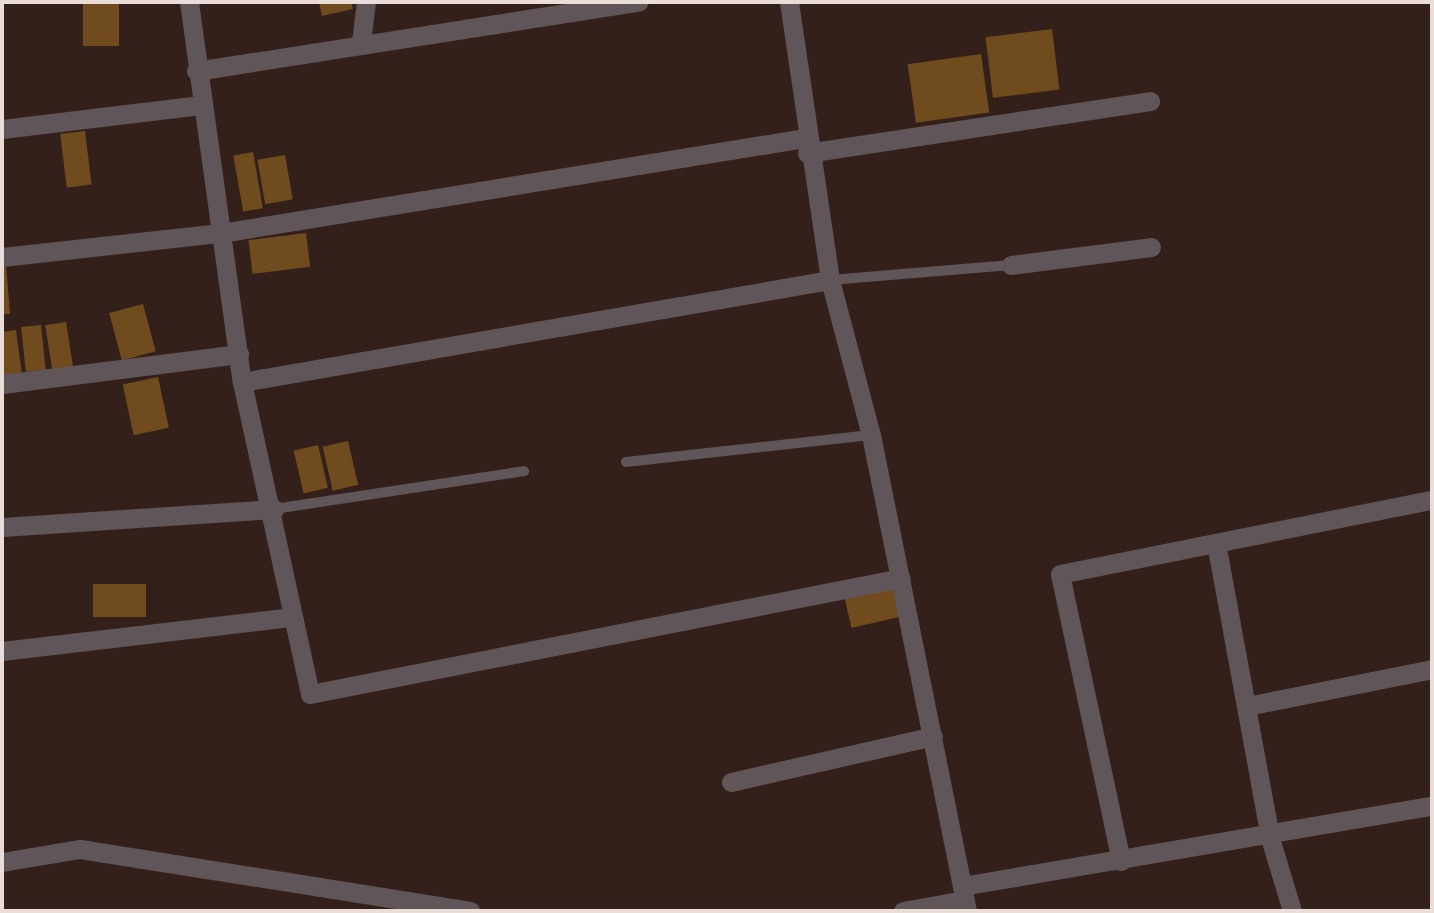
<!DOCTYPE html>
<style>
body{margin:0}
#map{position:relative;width:1434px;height:913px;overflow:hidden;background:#34201b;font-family:"Asap Condensed",sans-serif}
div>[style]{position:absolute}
.building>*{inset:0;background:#704b1e;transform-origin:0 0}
.service>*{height:10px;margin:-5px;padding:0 5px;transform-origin:5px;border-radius:5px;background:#605558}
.minor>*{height:19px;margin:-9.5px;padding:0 9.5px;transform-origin:9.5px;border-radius:9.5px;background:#605558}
span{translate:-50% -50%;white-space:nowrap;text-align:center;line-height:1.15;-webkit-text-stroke:5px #160d0a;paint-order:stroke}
.frame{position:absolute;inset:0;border:4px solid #eadcd8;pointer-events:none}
</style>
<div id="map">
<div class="building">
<i style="left:83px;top:2px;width:36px;height:44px"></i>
<i style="clip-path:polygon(319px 2px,351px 2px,353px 9px,322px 16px)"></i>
<i style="left:1052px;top:29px;width:61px;height:67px;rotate:83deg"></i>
<i style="left:981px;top:54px;width:59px;height:74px;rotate:82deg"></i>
<i style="left:85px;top:131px;width:54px;height:25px;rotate:83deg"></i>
<i style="left:253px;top:152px;width:57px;height:20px;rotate:80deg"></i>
<i style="left:285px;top:155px;width:45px;height:28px;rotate:80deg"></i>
<i style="left:306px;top:233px;width:34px;height:58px;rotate:83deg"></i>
<i style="clip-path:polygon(6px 264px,10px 314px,2px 314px,2px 265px)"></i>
<i style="left:143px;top:304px;width:49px;height:35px;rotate:75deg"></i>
<i style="left:66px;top:322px;width:47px;height:21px;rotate:81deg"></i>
<i style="left:41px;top:325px;width:45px;height:20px;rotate:84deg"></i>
<i style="clip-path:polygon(16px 330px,22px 374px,3px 377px,2px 332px)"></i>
<i style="left:158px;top:377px;width:52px;height:36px;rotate:78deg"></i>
<i style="left:348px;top:441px;width:45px;height:26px;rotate:77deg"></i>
<i style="left:318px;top:445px;width:44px;height:25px;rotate:77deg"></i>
<i style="left:146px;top:584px;width:33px;height:53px;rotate:90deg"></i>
<i style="left:895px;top:585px;width:32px;height:52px;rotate:77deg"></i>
</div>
<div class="service">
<i style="left:830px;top:280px;width:182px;rotate:-4.7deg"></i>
<i style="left:626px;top:462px;width:246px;rotate:-6.3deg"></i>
<i style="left:274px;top:509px;width:253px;rotate:-8.6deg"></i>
</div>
<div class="minor">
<i style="left:189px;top:2px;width:384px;rotate:82.1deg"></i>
<i style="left:242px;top:382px;width:319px;rotate:77.7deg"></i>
<i style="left:310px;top:694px;width:602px;rotate:-11.1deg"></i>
<i style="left:789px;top:2px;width:281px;rotate:81.6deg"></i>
<i style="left:830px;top:280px;width:160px;rotate:75.2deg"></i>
<i style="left:871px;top:435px;width:486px;rotate:78.6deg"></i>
<i style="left:361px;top:42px;width:40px;rotate:-82.9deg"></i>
<i style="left:196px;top:71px;width:448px;rotate:-8.9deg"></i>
<i style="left:2px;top:129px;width:198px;rotate:-6.9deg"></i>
<i style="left:807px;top:153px;width:347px;rotate:-8.6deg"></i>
<i style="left:2px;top:257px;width:220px;rotate:-6.3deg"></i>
<i style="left:221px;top:233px;width:592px;rotate:-9.24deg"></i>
<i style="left:1011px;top:265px;width:141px;rotate:-7.3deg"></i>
<i style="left:242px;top:382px;width:597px;rotate:-9.84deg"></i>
<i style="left:2px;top:384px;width:239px;rotate:-7.2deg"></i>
<i style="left:2px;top:527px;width:273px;rotate:-3.8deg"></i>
<i style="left:1216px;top:543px;width:300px;rotate:79.6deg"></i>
<i style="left:1270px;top:838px;width:76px;rotate:73.2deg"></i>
<i style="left:2px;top:651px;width:290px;rotate:-6.7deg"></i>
<i style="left:1247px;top:706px;width:189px;rotate:-11.3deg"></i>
<i style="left:731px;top:782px;width:207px;rotate:-12.8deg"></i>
<i style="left:1121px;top:861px;width:293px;rotate:-102deg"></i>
<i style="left:1060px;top:574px;width:379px;rotate:-11.3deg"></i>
<i style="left:2px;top:862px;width:79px;rotate:-9.5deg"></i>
<i style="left:80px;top:849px;width:395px;rotate:9deg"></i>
<i style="left:962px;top:886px;width:477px;rotate:-9.7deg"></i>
<i style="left:903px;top:911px;width:63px;rotate:-10.1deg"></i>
</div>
<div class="frame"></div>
</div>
